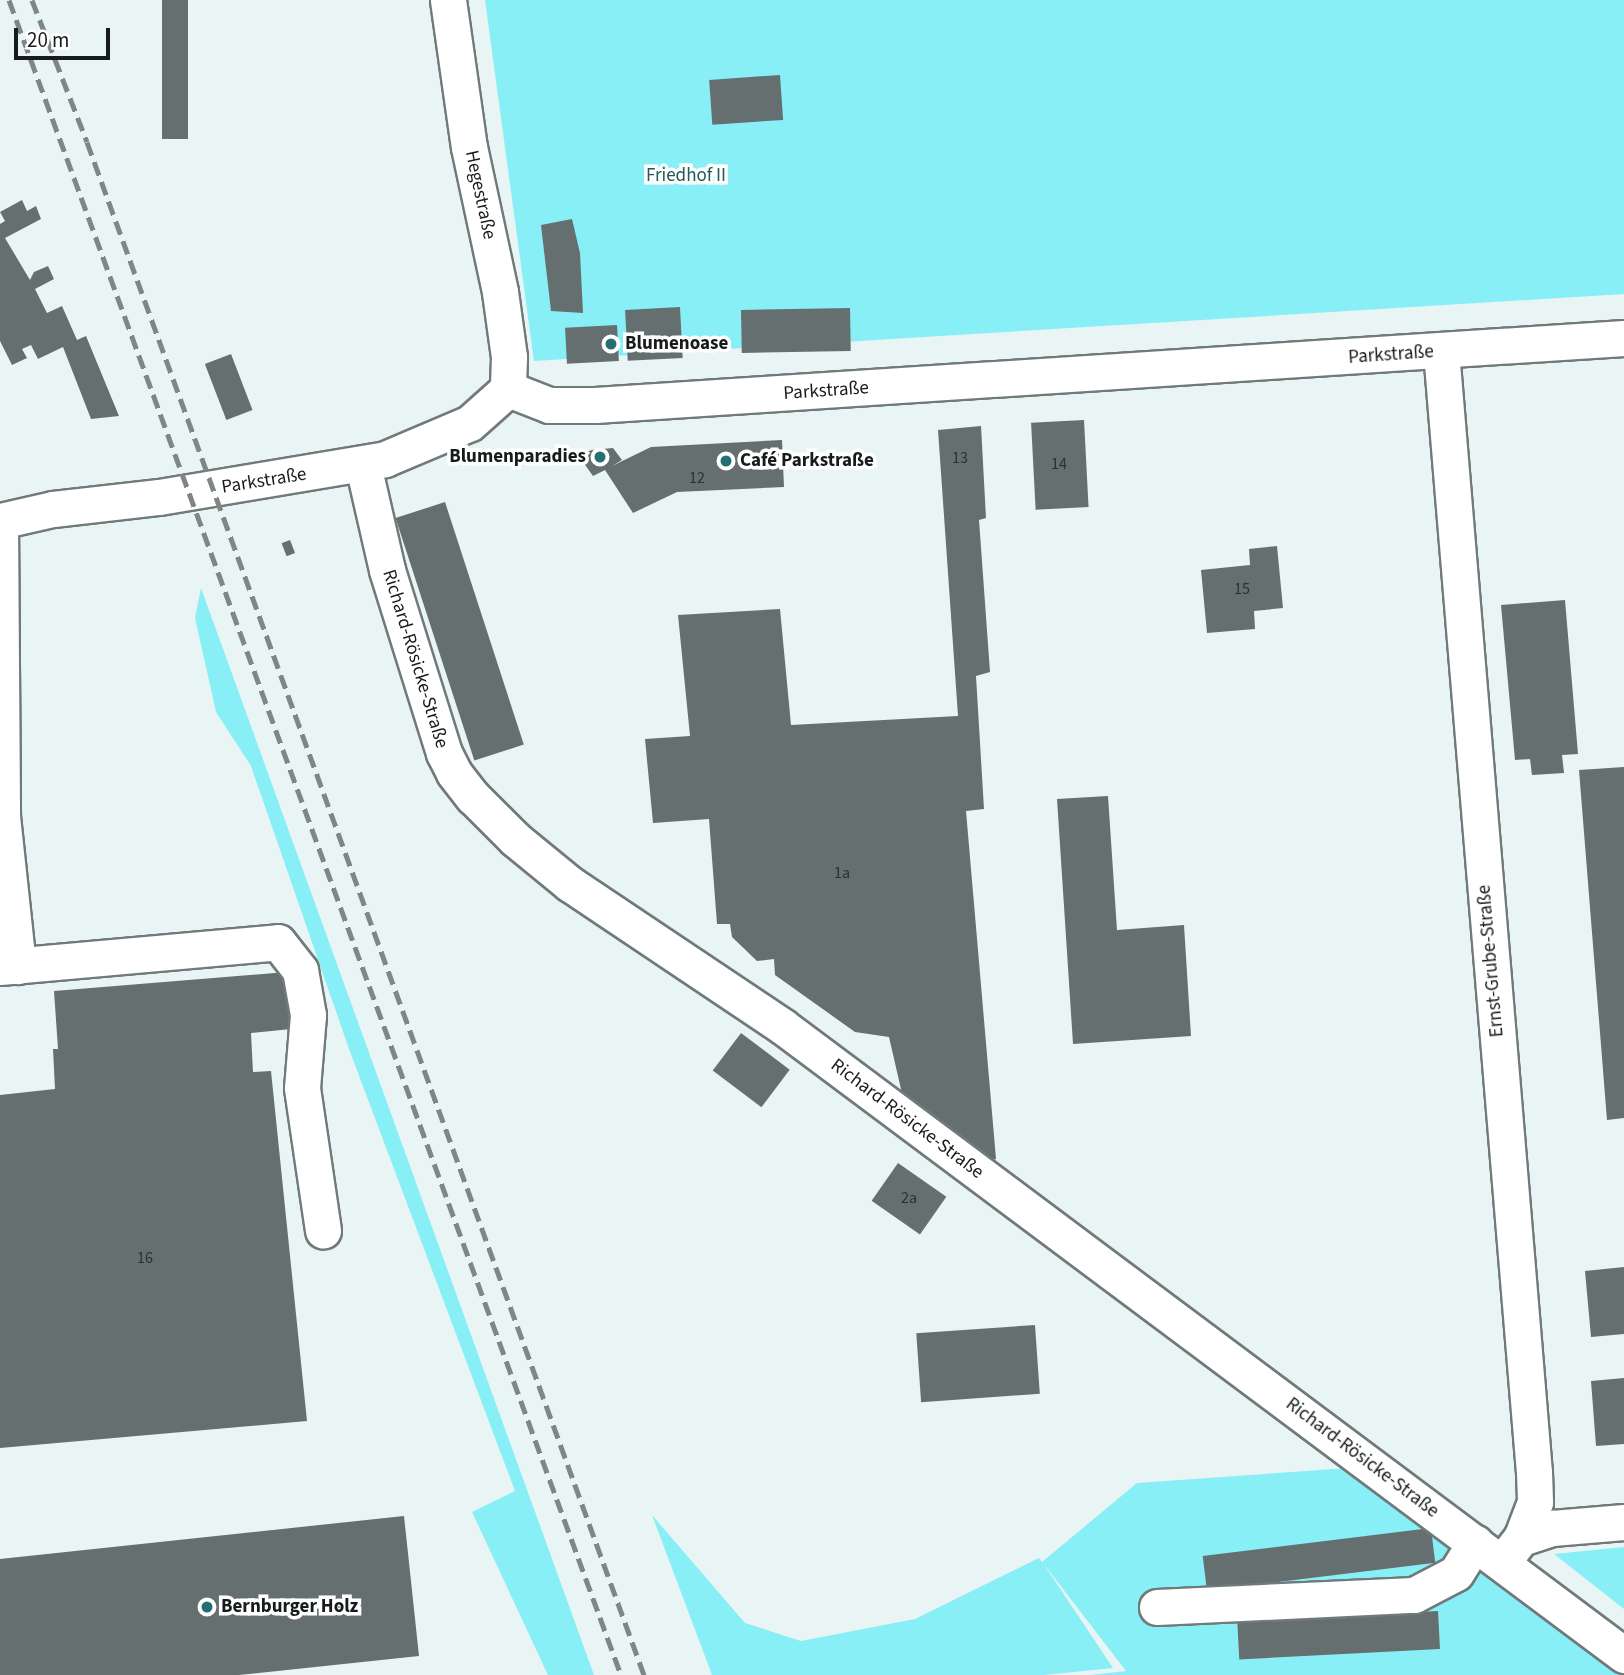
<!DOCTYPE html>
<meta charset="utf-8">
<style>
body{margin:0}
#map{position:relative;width:1624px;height:1675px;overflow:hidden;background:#e9f4f4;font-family:"Source Sans 3",sans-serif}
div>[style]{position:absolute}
.green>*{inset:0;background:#88eff7}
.building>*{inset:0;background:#666f70;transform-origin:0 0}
.roads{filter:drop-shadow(2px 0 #717a7b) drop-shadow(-2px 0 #717a7b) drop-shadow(0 2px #717a7b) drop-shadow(0 -2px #717a7b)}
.minor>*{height:35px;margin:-17.5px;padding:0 17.5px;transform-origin:17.5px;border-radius:17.5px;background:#fff}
.rail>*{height:5px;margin-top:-2.5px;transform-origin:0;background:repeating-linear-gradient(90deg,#7f8686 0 14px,transparent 0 21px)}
.dots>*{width:19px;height:19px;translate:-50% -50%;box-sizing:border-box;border:4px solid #fff;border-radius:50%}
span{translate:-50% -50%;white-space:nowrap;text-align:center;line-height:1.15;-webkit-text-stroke:7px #fff;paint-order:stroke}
.number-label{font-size:16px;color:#2b3030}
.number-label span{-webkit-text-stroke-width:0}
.park-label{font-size:19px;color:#24585c}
.street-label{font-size:19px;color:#171b1b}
.poi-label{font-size:19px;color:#171b1b;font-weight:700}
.left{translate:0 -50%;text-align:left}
.right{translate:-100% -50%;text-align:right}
.scale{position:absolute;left:14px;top:28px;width:96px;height:32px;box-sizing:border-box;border:4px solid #171b1b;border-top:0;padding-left:9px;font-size:21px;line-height:24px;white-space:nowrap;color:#171b1b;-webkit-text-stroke:5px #fff;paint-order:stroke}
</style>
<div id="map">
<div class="green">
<i style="clip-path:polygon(485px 0,1624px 0,1624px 294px,534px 361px)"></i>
<i style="clip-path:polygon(201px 588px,594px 1675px,548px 1675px,472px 1512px,515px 1491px,349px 1049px,251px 766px,216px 712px,195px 618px)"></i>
<i style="clip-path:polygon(1348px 1468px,1623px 1675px,1090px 1675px,1126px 1671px,1043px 1563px,1113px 1668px,1044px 1675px,712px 1675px,652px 1515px,745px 1623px,801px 1641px,915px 1619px,1039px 1558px,1042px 1562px,1137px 1483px)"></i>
<i style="clip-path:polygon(1624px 1547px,1624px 1609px,1554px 1554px)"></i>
</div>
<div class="building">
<i style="left:162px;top:0;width:26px;height:139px"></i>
<i style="left:780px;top:75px;width:45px;height:71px;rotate:86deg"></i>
<i style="clip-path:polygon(22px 200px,27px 211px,36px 206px,41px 219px,5px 238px,30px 280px,34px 272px,48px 266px,54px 279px,35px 289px,47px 313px,62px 306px,77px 340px,86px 336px,119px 416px,91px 419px,63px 347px,38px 359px,31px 345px,22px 349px,27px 358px,12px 365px,0 341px,0 224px,5px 221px,0 212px)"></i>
<i style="clip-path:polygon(572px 219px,580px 253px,583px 313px,551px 311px,541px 225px)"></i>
<i style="left:680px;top:307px;width:51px;height:55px;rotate:87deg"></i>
<i style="left:850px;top:308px;width:43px;height:109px;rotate:89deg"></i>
<i style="left:617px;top:325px;width:36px;height:52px;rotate:87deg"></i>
<i style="left:231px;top:354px;width:60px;height:28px;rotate:69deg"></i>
<i style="left:1084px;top:420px;width:87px;height:53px;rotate:87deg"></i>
<i style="clip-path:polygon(981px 426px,986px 518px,979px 520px,990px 672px,976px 676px,984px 809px,966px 811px,996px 1159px,985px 1163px,903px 1098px,889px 1037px,855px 1032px,775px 975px,774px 959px,757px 961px,732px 937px,730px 924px,717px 924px,709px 819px,653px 823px,645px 739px,690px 736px,678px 615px,780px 609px,791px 725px,958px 716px,938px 430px)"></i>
<i style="clip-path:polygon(782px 440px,784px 487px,677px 492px,633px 513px,605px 470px,593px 476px,578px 455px,592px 450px,613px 448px,622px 460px,612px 466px,651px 447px)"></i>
<i style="left:445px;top:502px;width:255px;height:52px;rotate:72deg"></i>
<i style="left:290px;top:540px;width:14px;height:9px;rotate:69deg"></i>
<i style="clip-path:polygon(1277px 546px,1283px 608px,1254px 611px,1255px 629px,1207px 633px,1201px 570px,1250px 565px,1249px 549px)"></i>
<i style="clip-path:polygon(1565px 600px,1578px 754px,1562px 755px,1564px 773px,1532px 775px,1530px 759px,1515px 760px,1501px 605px)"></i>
<i style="clip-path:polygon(1624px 767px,1624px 1118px,1607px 1120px,1579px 770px)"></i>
<i style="clip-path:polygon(1108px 796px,1117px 930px,1184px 925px,1191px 1036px,1073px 1044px,1057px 799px)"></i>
<i style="clip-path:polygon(287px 972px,291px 1029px,251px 1033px,253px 1072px,271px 1071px,307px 1421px,0 1448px,0 1095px,55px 1089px,53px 1049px,58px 1049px,54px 991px)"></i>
<i style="left:741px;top:1033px;width:61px;height:47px;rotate:37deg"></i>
<i style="left:898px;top:1163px;width:59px;height:46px;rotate:35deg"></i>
<i style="clip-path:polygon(1624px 1267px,1624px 1334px,1591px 1337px,1585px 1271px)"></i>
<i style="left:1035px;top:1325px;width:69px;height:119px;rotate:86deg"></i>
<i style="clip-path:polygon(1624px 1378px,1624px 1444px,1596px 1446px,1591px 1381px)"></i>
<i style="clip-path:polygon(404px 1516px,419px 1656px,239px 1675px,0 1675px,0 1559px)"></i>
<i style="left:1431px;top:1528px;width:35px;height:230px;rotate:83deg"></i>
<i style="left:1438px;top:1611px;width:38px;height:201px;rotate:87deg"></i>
</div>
<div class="roads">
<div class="minor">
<i style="left:448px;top:0;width:148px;rotate:81.9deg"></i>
<i style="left:469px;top:147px;width:148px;rotate:77.9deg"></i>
<i style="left:500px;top:292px;width:66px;rotate:82.1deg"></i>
<i style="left:509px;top:357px;width:32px;rotate:92deg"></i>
<i style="left:1441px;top:351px;width:1125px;rotate:85.26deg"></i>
<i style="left:1534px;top:1472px;width:30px;rotate:88deg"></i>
<i style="left:1535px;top:1502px;width:39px;rotate:111deg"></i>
<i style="left:1521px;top:1538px;width:31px;rotate:128deg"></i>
<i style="left:508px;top:389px;width:44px;rotate:21.3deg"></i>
<i style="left:549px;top:405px;width:46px"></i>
<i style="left:595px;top:405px;width:1031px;rotate:-3.73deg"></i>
<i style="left:363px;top:465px;width:108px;rotate:77.1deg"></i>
<i style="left:387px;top:570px;width:192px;rotate:72.7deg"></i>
<i style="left:444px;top:753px;width:22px;rotate:63deg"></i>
<i style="left:454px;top:773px;width:31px;rotate:52deg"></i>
<i style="left:473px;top:797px;width:59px;rotate:45deg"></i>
<i style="left:515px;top:839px;width:71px;rotate:39.3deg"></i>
<i style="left:570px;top:884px;width:255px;rotate:33.8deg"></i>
<i style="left:782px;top:1026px;width:1051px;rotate:36.76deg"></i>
<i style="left:0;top:521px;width:54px;rotate:-12.8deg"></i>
<i style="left:53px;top:509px;width:107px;rotate:-6.5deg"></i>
<i style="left:159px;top:497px;width:229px;rotate:-9.5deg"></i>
<i style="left:385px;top:459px;width:92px;rotate:-23deg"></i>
<i style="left:470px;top:423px;width:51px;rotate:-41.8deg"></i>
<i style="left:0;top:521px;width:295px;rotate:89.6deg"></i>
<i style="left:2px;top:816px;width:151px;rotate:83.9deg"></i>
<i style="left:0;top:967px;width:279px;rotate:-5.1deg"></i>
<i style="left:278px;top:942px;width:36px;rotate:52deg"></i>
<i style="left:300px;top:970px;width:46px;rotate:79.9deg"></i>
<i style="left:308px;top:1015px;width:73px;rotate:94.7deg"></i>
<i style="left:302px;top:1088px;width:144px;rotate:81.6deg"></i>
<i style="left:1521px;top:1538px;width:33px;rotate:-18deg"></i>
<i style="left:1552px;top:1528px;width:72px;rotate:-4.8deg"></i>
<i style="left:1157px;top:1607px;width:257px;rotate:-2.7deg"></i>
<i style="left:1414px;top:1595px;width:47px;rotate:-27.6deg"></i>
<i style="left:1456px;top:1573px;width:36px;rotate:-58deg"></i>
</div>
</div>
<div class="rail">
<i style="left:9px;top:0;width:1783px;rotate:69.93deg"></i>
<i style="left:32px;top:0;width:152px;rotate:68.8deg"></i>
<i style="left:87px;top:142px;width:1631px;rotate:70.03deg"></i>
</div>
<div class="dots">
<i style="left:611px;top:344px;background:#246f74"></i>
<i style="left:600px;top:457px;background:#246f74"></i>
<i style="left:726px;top:461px;background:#246f74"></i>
<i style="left:207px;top:1607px;background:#246f74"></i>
</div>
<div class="number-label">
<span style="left:960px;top:458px">13</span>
<span style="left:1059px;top:464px">14</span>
<span style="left:697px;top:478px">12</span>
<span style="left:1242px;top:589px">15</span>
<span style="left:842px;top:873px">1a</span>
<span style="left:909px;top:1198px">2a</span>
<span style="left:145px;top:1258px">16</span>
</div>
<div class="park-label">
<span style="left:686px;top:176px">Friedhof II</span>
</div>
<div class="street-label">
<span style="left:480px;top:195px;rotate:78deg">Hegestraße</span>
<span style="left:1391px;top:355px;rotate:-4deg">Parkstraße</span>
<span style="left:826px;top:391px;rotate:-4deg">Parkstraße</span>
<span style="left:264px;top:481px;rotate:-9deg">Parkstraße</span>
<span style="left:415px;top:659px;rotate:73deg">Richard-Rösicke-Straße</span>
<span style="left:1491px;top:961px;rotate:-95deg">Ernst-Grube-Straße</span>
<span style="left:907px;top:1119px;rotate:37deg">Richard-Rösicke-Straße</span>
<span style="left:1362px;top:1458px;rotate:37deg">Richard-Rösicke-Straße</span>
</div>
<div class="poi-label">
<span class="left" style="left:625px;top:344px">Blumenoase</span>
<span class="right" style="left:586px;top:457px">Blumenparadies</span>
<span class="left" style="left:740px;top:461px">Café Parkstraße</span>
<span class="left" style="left:221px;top:1607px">Bernburger Holz</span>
</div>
<div class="scale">20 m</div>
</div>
